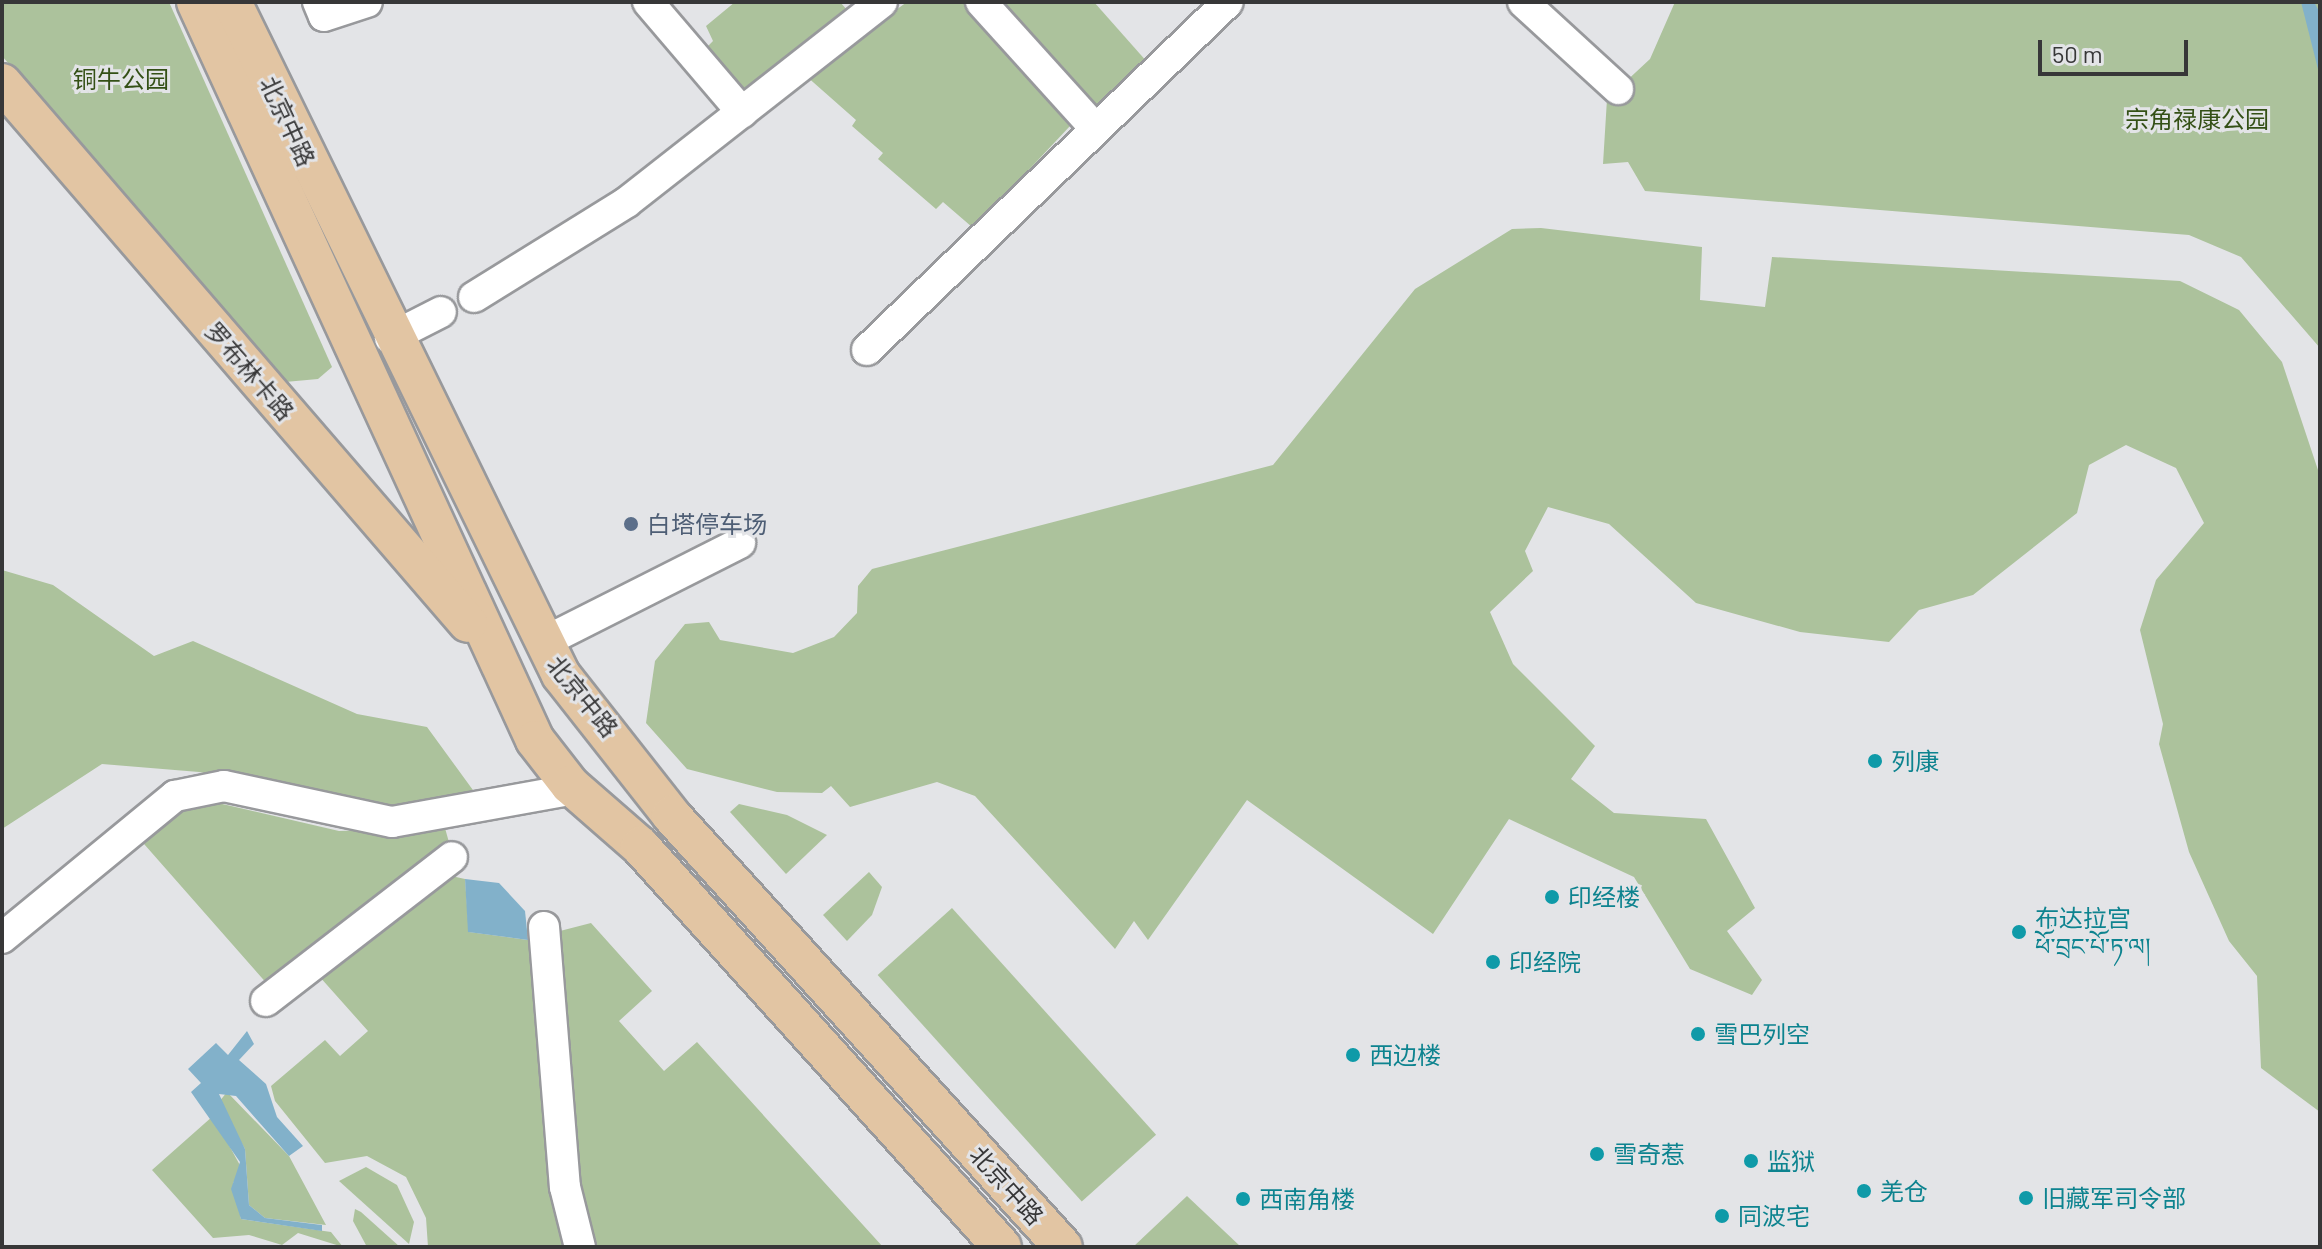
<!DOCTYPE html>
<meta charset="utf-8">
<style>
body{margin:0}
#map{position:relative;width:2322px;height:1249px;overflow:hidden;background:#e3e4e7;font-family:Barlow,"Noto Sans SC","Noto Serif Tibetan",sans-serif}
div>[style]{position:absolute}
.green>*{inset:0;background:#acc29c;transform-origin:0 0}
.water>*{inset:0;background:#82b1ca}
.roads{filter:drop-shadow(2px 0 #98999c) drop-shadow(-2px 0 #98999c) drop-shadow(0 2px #98999c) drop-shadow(0 -2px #98999c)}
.minor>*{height:30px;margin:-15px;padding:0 15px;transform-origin:15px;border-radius:15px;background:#fff}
.major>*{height:38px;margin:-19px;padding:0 19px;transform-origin:19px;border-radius:19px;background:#e2c5a3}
.dots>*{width:22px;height:22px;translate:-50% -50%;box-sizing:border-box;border:4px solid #e3e4e7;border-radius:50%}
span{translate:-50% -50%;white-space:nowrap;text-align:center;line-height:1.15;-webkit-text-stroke:6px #e3e4e7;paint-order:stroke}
.park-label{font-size:24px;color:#345016}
.street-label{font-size:24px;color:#373738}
.service-label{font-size:24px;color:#4e5e75}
.left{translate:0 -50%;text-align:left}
.culture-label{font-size:24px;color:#0d838f}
.frame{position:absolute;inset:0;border:4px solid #373738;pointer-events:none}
.scale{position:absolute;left:2038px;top:40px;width:150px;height:36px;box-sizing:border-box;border:4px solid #373738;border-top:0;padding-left:10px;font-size:24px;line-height:28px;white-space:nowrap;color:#373738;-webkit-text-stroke:6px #e3e4e7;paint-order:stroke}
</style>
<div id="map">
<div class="green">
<i style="clip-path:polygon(2px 2px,169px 2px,332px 367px,318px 379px,285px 382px,2px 56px)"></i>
<i style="clip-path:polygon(735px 2px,840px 2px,848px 11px,746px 90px,706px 48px,713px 41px,706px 26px)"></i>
<i style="clip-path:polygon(907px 2px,963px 2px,1067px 114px,1070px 126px,949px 255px,972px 227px,943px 202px,936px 209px,878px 159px,883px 153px,852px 126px,856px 120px,805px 75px)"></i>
<i style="clip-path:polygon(994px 2px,1094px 2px,1148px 63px,1105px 103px,1088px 105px)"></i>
<i style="clip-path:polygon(1675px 2px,2320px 2px,2320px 348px,2241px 257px,2189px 235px,1645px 191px,1628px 162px,1603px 164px,1607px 99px,1650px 59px)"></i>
<i style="clip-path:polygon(1541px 228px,1702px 247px,1700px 300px,1765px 307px,1772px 257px,2180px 281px,2239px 310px,2282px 362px,2320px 476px,2320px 1112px,2261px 1068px,2257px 976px,2229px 941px,2189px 852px,2159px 744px,2163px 724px,2140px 630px,2156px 580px,2204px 523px,2176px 468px,2126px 445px,2089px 465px,2077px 513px,1973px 595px,1919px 610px,1889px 642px,1800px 632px,1696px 603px,1609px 524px,1548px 507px,1525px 551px,1533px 571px,1490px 612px,1513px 664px,1595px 746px,1571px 779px,1614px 813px,1706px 819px,1755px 908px,1727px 931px,1762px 980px,1752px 995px,1690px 969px,1634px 877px,1509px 819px,1433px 934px,1247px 800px,1148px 940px,1134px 921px,1115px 949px,975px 796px,937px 782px,850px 807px,831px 786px,822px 793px,777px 792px,687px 769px,646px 723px,655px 661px,685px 624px,709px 622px,720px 640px,793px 653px,834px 637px,857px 613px,858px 586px,872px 569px,1273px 465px,1415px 289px,1512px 229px)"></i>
<i style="clip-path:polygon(2px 570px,53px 585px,154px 656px,193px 641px,357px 714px,427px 727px,478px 797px,412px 807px,357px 803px,199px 772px,102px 764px,2px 829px)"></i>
<i style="clip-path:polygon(218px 803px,339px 831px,445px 828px,450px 846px,269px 986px,137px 836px,187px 809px)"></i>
<i style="clip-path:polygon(739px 804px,787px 815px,827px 835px,786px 874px,730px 812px)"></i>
<i style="clip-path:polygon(869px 872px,882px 887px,872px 915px,847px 941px,823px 915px)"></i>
<i style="clip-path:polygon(447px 875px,465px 879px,469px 932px,528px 940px,553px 1191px,567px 1247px,428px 1247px,426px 1218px,406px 1177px,367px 1156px,325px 1163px,275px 1101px,271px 1086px,325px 1040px,340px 1056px,368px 1031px,319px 976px)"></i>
<i style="left:952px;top:908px;width:305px;height:100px;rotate:48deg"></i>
<i style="clip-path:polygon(591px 923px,652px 991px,619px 1021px,664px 1071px,697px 1042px,883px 1247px,597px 1247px,581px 1186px,560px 931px)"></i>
<i style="clip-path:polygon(227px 1092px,289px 1156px,326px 1225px,265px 1218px,249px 1205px,245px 1149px,219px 1102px)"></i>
<i style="clip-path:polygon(213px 1116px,242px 1169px,233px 1183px,241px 1219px,331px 1232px,343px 1247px,298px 1233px,282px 1245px,249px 1235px,213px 1238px,152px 1170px)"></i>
<i style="clip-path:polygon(366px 1167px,397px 1185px,414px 1222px,409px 1244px,339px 1181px)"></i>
<i style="clip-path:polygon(1187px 1196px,1241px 1247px,1133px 1247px)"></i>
<i style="clip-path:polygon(355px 1209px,361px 1212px,400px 1247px,367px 1247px,353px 1221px)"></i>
</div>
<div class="water">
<i style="clip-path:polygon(2301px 2px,2314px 2px,2320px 13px,2320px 77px)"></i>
<i style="clip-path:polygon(465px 879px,499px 883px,525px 911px,528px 940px,468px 932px)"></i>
<i style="clip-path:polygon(247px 1031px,254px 1044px,239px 1060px,266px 1084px,277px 1117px,303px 1146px,289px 1156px,236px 1096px,219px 1094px,245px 1149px,249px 1205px,265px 1218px,322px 1225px,322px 1231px,241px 1219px,231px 1189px,240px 1162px,191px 1092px,201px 1083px,188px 1069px,216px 1043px,228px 1055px)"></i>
</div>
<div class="roads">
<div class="minor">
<i style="left:318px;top:2px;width:15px;rotate:67deg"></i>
<i style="left:324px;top:16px;width:45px;rotate:-18deg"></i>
<i style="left:648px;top:2px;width:145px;rotate:49.5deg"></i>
<i style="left:981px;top:2px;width:167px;rotate:47.9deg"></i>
<i style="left:1523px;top:2px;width:129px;rotate:42.5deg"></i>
<i style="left:474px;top:297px;width:180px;rotate:-31.8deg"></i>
<i style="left:627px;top:202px;width:324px;rotate:-38.1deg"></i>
<i style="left:390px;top:338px;width:57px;rotate:-27deg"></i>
<i style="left:867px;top:350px;width:501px;rotate:-43.95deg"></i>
<i style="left:542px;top:643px;width:222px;rotate:-26.8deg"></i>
<i style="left:544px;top:927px;width:261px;rotate:85.4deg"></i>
<i style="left:565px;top:1187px;width:62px;rotate:76deg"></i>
<i style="left:2px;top:938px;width:224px;rotate:-39.4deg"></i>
<i style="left:175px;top:796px;width:50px;rotate:-11.5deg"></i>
<i style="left:224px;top:786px;width:172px;rotate:12.1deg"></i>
<i style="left:392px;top:822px;width:186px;rotate:-10.2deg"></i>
<i style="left:266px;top:1001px;width:235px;rotate:-37.7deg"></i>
</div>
<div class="major">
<i style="left:196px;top:2px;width:812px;rotate:65.33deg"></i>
<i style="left:535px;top:740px;width:57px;rotate:52.1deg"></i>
<i style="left:570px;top:785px;width:93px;rotate:41.1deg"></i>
<i style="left:640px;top:846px;width:540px;rotate:47.93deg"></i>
<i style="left:232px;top:2px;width:749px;rotate:63.95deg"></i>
<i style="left:561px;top:675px;width:178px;rotate:51.8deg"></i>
<i style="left:671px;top:815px;width:583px;rotate:47.78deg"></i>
<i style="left:2px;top:83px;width:713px;rotate:49.21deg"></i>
</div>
</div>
<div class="dots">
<i style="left:631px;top:524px;background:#5c6f8a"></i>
<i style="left:1875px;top:761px;background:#0f9aa8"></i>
<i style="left:1552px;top:897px;background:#0f9aa8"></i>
<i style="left:2019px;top:932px;background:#0f9aa8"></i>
<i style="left:1493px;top:962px;background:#0f9aa8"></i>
<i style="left:1698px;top:1034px;background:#0f9aa8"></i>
<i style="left:1353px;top:1055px;background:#0f9aa8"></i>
<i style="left:1597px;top:1154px;background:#0f9aa8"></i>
<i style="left:1751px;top:1161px;background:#0f9aa8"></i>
<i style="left:1864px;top:1191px;background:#0f9aa8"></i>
<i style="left:2026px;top:1198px;background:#0f9aa8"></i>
<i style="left:1243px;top:1199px;background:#0f9aa8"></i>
<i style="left:1722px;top:1216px;background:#0f9aa8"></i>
</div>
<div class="park-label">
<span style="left:121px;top:79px">铜牛公园</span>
<span style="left:2197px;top:119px">宗角禄康公园</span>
</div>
<div class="street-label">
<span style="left:288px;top:121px;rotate:65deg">北京中路</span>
<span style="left:250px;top:371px;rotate:49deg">罗布林卡路</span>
<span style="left:583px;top:696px;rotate:51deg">北京中路</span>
<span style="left:1007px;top:1185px;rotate:48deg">北京中路</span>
</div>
<div class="service-label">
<span class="left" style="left:647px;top:524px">白塔停车场</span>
</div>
<div class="culture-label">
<span class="left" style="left:1891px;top:761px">列康</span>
<span class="left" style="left:1568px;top:897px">印经楼</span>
<span class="left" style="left:2035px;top:932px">布达拉宫<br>ཕོ་བྲང་པོ་ཏ་ལ།</span>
<span class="left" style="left:1509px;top:962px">印经院</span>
<span class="left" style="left:1714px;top:1034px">雪巴列空</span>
<span class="left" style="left:1369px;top:1055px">西边楼</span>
<span class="left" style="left:1613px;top:1154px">雪奇惹</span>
<span class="left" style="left:1767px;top:1161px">监狱</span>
<span class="left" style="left:1880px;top:1191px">羌仓</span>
<span class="left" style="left:2042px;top:1198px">旧藏军司令部</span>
<span class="left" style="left:1259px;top:1199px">西南角楼</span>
<span class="left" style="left:1738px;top:1216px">同波宅</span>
</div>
<div class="frame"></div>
<div class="scale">50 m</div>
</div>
